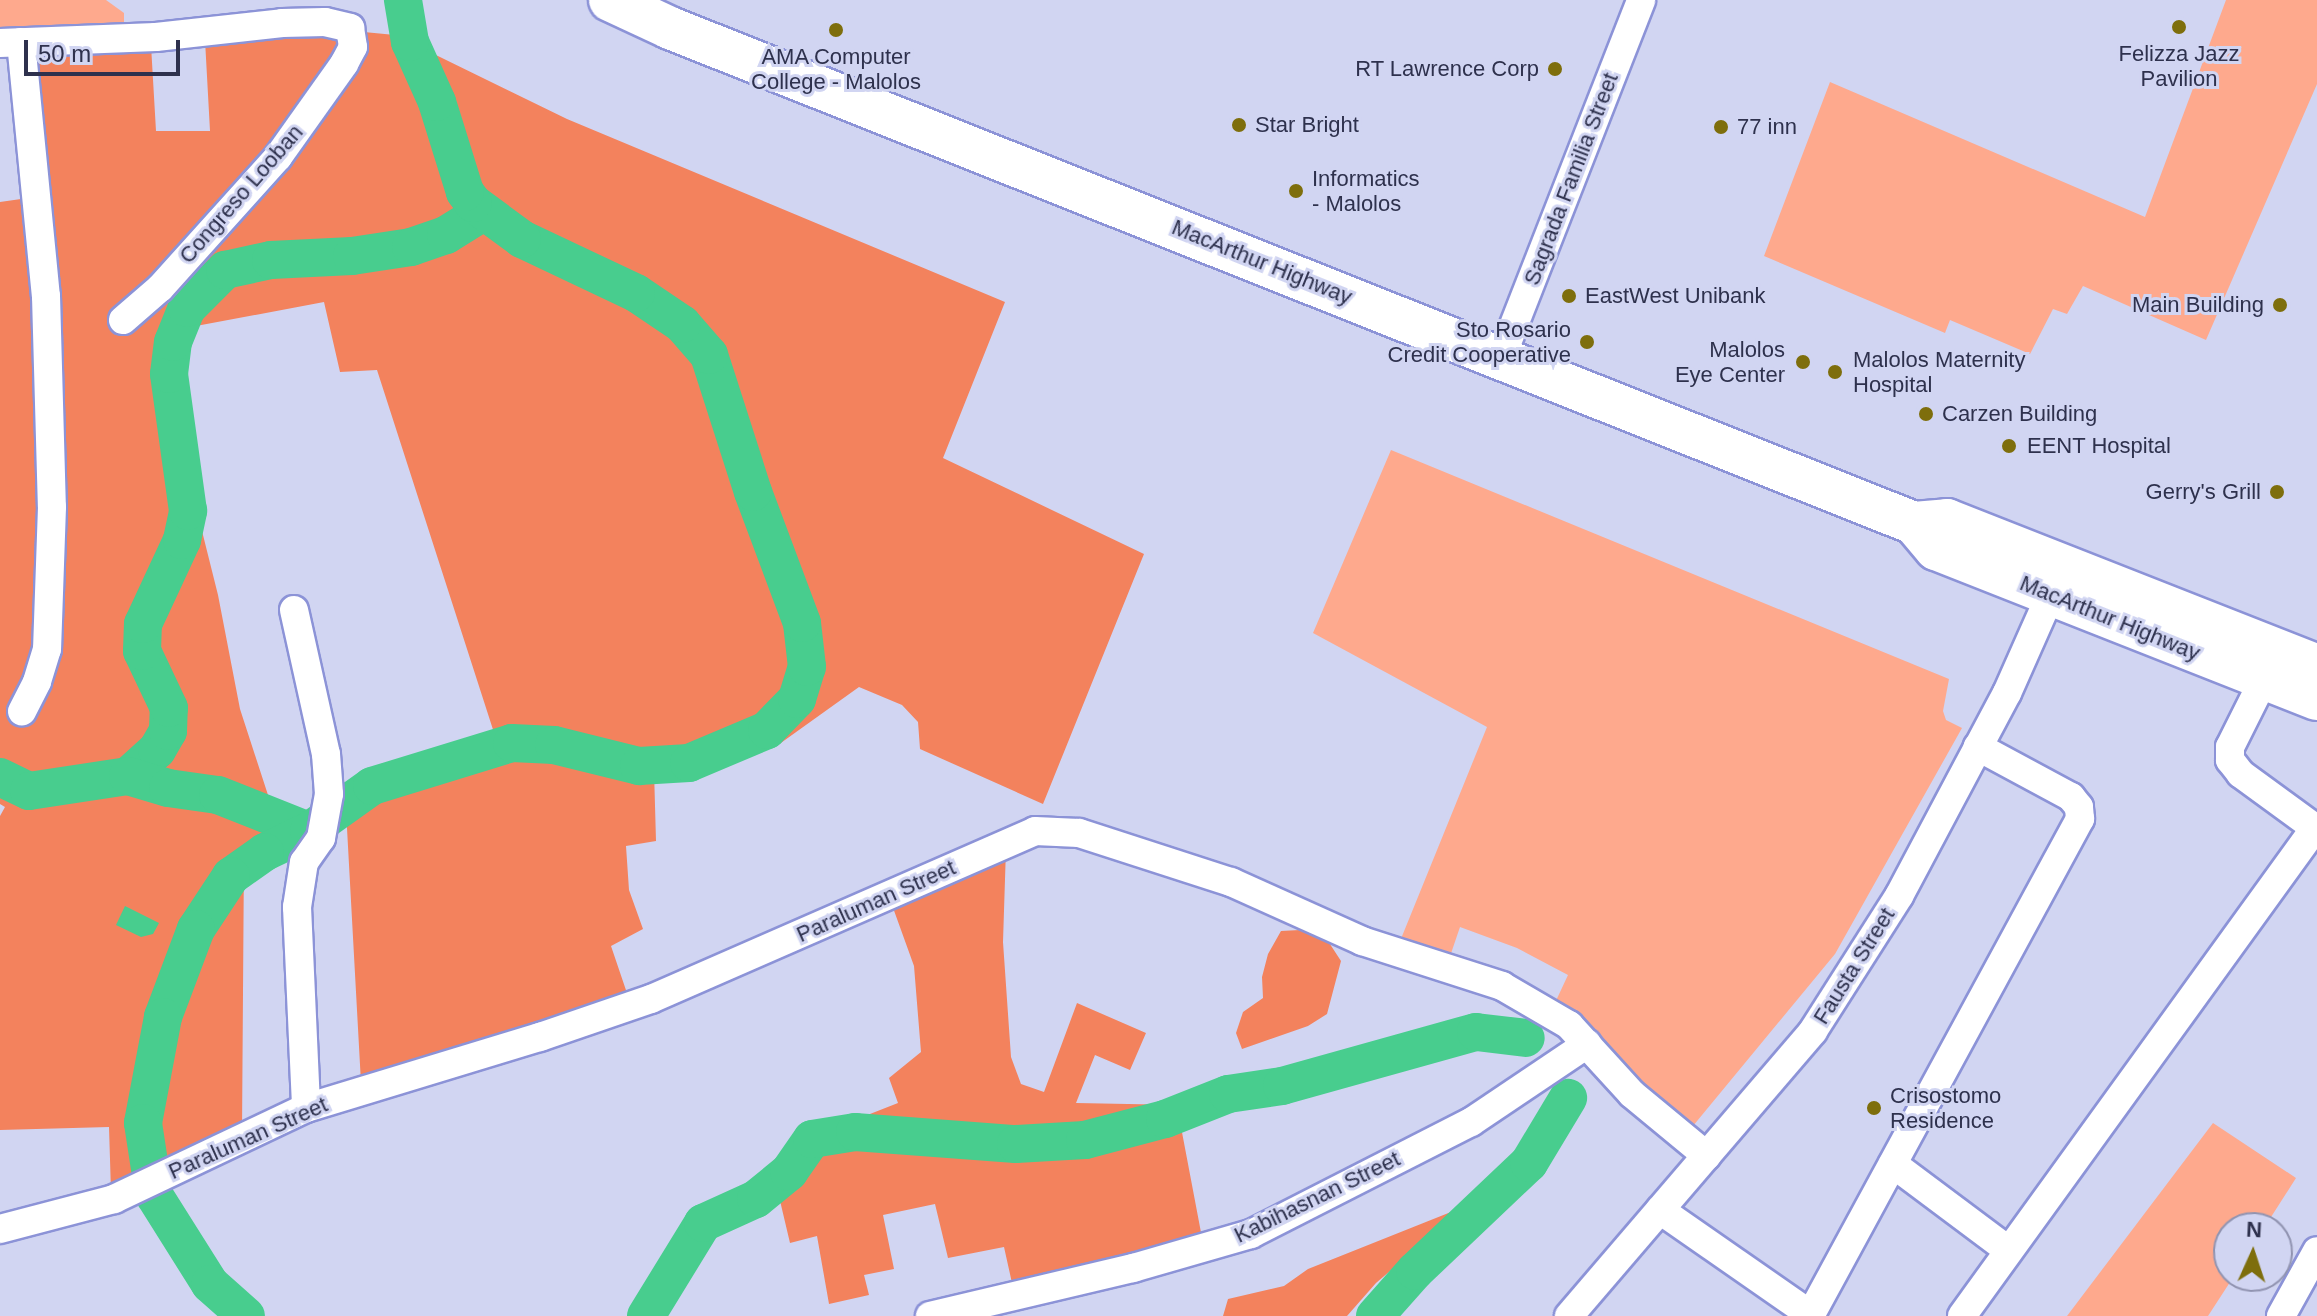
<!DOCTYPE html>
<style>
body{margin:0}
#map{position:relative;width:2317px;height:1316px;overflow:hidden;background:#d1d5f2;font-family:Helvetica,sans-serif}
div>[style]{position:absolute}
.green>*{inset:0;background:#fea98d}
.forest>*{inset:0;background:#f3825d}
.water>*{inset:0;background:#48cd8e}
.river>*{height:38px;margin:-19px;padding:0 19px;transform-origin:19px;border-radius:19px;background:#48cd8e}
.roads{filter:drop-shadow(2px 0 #8c93d7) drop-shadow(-2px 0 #8c93d7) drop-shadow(0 2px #8c93d7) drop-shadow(0 -2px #8c93d7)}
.minor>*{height:28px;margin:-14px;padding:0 14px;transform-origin:14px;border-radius:14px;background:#fff}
.highway>*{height:42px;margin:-21px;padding:0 21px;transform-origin:21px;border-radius:21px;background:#fff}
.dots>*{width:22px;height:22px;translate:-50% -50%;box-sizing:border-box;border:4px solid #d1d5f2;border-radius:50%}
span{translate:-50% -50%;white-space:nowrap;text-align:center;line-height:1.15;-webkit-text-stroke:6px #d1d5f2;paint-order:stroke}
.poi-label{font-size:22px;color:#2e314d}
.right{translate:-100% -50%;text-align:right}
.left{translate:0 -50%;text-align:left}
.street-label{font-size:22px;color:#2e314d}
.north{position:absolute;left:2213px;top:1212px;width:80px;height:80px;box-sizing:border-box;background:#d1d5f2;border:2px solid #9093b0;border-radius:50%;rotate:3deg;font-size:22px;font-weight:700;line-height:32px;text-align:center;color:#2e314d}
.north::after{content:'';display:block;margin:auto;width:28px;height:36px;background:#7e6e0c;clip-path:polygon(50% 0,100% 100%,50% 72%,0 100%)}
.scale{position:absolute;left:24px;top:40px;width:156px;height:36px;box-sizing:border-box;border:4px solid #2e314d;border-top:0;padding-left:10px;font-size:24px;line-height:28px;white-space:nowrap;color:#2e314d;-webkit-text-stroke:6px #d1d5f2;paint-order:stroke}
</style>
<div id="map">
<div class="green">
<i style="clip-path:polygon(0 0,106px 0,124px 13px,124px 38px,0 40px)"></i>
<i style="clip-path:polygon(2226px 0,2317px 0,2317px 84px,2206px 340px,2083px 286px,2067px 314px,2053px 309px,2030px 354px,1950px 320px,1945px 333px,1764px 256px,1830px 82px,2145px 217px)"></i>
<i style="clip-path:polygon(1391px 450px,1949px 679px,1943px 711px,1946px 720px,1962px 728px,1835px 954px,1688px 1132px,1554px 1005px,1568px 975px,1517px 948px,1460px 927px,1445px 971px,1394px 956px,1487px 727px,1313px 633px)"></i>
<i style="clip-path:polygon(2213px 1123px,2296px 1178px,2264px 1228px,2229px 1228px,2229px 1276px,2234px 1276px,2208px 1316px,2067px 1316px)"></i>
</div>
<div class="forest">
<i style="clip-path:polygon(343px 30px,395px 35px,567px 119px,1005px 302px,943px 458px,1144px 554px,1043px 804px,920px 749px,918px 722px,902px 705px,859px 687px,778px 745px,654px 770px,656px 841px,626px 846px,629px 890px,643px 929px,611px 946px,630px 1002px,361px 1083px,345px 792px,497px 742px,377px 370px,340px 372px,324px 302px,196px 326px,183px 353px,181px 396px,196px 507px,218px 595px,240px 709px,282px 838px,244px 852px,242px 1132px,111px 1192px,109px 1127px,0 1130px,0 816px,5px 807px,0 804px,0 202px,42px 196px,29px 64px,39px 50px,151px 45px,156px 131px,210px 131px,205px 40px)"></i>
<i style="clip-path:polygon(1006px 848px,1003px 942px,1011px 1057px,1021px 1084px,1044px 1092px,1077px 1003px,1146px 1033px,1130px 1070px,1095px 1055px,1076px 1103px,1180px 1105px,1181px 1127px,1203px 1243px,1014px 1292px,1004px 1247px,948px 1258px,935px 1204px,883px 1215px,894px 1269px,864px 1275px,869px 1295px,829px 1304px,817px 1236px,790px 1243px,777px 1188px,814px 1143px,847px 1123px,898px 1103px,889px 1078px,921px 1052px,914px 966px,892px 905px)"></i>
<i style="clip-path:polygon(1300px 930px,1326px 938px,1341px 961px,1327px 1014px,1308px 1026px,1242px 1049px,1236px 1033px,1243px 1012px,1263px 998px,1262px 977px,1268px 954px,1281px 931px)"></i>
<i style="clip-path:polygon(1466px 1206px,1376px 1283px,1347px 1316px,1223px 1316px,1228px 1299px,1284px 1286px,1308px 1269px)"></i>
</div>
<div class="water">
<i style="clip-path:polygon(125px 906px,159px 923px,153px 934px,141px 937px,116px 925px)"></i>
</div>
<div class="river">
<i style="left:128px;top:776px;width:39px;rotate:-42deg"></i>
<i style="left:157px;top:750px;width:22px;rotate:-60deg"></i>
<i style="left:168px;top:731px;width:23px;rotate:-88deg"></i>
<i style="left:169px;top:708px;width:63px;rotate:-115.3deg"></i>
<i style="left:142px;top:651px;width:27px;rotate:-88deg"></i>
<i style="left:143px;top:624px;width:93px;rotate:-65.1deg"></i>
<i style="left:182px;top:540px;width:30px;rotate:-78deg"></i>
<i style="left:188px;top:511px;width:138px;rotate:-97.9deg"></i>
<i style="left:169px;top:374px;width:32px;rotate:-83deg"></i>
<i style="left:173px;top:342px;width:37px;rotate:-68deg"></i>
<i style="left:187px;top:308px;width:54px;rotate:-45deg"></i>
<i style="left:225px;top:270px;width:47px;rotate:-12.3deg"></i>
<i style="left:271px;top:260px;width:81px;rotate:-2.8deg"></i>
<i style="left:352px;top:256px;width:60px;rotate:-8.7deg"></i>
<i style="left:411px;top:247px;width:37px;rotate:-19deg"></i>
<i style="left:446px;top:235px;width:44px;rotate:-31.9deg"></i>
<i style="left:0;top:777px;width:32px;rotate:26deg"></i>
<i style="left:29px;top:791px;width:100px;rotate:-8.6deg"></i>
<i style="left:128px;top:776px;width:42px;rotate:16.7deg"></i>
<i style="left:168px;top:788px;width:50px;rotate:8deg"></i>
<i style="left:218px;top:795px;width:98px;rotate:21.6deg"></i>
<i style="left:309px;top:831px;width:49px;rotate:154.5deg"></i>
<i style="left:265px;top:852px;width:42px;rotate:144.8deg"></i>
<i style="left:231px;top:876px;width:64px;rotate:123.4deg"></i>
<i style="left:196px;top:929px;width:94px;rotate:110.6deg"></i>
<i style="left:163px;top:1017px;width:108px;rotate:100.7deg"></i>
<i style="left:143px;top:1123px;width:73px;rotate:81.3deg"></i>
<i style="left:154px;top:1195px;width:105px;rotate:57.8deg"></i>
<i style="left:210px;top:1284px;width:48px;rotate:41.6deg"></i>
<i style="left:309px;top:831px;width:77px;rotate:-35.5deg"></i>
<i style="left:372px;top:786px;width:146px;rotate:-17.1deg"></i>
<i style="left:512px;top:743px;width:42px;rotate:2.7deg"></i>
<i style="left:554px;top:745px;width:88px;rotate:13.9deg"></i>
<i style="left:639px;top:766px;width:50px;rotate:-3.4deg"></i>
<i style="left:689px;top:763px;width:85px;rotate:-22.9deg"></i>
<i style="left:767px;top:730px;width:43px;rotate:-45.9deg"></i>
<i style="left:797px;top:699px;width:34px;rotate:-73deg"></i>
<i style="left:807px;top:667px;width:44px;rotate:-96.5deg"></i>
<i style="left:802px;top:623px;width:140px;rotate:-110.5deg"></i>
<i style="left:753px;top:492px;width:144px;rotate:-107.8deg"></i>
<i style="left:709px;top:355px;width:41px;rotate:-131.1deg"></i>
<i style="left:682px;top:324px;width:55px;rotate:-146deg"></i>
<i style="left:636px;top:293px;width:126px;rotate:-154.7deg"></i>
<i style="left:522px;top:239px;width:61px;rotate:-143.7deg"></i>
<i style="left:473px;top:203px;width:14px;rotate:-126deg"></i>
<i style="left:465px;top:192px;width:94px;rotate:-107.3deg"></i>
<i style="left:437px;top:102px;width:66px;rotate:-114.2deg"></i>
<i style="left:410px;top:42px;width:43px;rotate:-99.5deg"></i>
<i style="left:646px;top:1316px;width:109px;rotate:-58.5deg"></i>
<i style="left:703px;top:1223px;width:58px;rotate:-24.4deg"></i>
<i style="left:756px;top:1199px;width:43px;rotate:-39.3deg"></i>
<i style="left:789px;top:1172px;width:40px;rotate:-55.1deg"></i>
<i style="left:812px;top:1139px;width:44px;rotate:-9.2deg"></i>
<i style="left:855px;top:1132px;width:161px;rotate:4.3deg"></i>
<i style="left:1016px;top:1144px;width:69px;rotate:-3.3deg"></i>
<i style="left:1085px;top:1140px;width:83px;rotate:-14.7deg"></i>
<i style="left:1165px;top:1119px;width:68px;rotate:-21.6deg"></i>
<i style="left:1228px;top:1094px;width:55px;rotate:-8.4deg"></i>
<i style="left:1282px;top:1086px;width:201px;rotate:-15.6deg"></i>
<i style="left:1476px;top:1032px;width:50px;rotate:6.8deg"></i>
<i style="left:1375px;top:1316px;width:60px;rotate:-48.4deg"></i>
<i style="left:1415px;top:1271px;width:157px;rotate:-43.5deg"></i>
<i style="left:1529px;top:1163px;width:76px;rotate:-59deg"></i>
</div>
<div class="roads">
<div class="minor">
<i style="left:21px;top:42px;width:255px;rotate:84.4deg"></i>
<i style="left:46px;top:296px;width:211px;rotate:88.4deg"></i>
<i style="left:52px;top:507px;width:142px;rotate:92deg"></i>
<i style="left:47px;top:649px;width:34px;rotate:107deg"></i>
<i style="left:37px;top:682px;width:33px;rotate:117deg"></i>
<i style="left:0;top:43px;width:156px;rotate:-2.2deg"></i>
<i style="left:156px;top:37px;width:127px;rotate:-6.3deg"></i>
<i style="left:282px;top:23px;width:43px;rotate:-1.3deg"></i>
<i style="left:325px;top:22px;width:26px;rotate:13deg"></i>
<i style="left:350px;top:28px;width:19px;rotate:81deg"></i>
<i style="left:353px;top:47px;width:19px;rotate:118deg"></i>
<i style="left:344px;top:64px;width:114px;rotate:125.4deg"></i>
<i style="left:278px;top:157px;width:176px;rotate:132deg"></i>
<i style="left:160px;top:288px;width:49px;rotate:139.1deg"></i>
<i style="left:1501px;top:358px;width:384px;rotate:-68.6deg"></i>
<i style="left:294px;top:610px;width:148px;rotate:77.5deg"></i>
<i style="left:326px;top:754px;width:40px;rotate:85.7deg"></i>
<i style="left:329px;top:794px;width:45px;rotate:100.3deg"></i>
<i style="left:321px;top:838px;width:29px;rotate:125deg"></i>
<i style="left:304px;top:862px;width:46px;rotate:98.8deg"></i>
<i style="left:297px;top:907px;width:201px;rotate:87.4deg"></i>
<i style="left:1893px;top:1164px;width:144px;rotate:36.8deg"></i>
<i style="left:1660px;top:1210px;width:184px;rotate:34.8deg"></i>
<i style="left:0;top:1229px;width:118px;rotate:-14.7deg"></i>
<i style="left:114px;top:1199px;width:212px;rotate:-25.4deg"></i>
<i style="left:306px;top:1108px;width:245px;rotate:-16.9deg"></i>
<i style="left:540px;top:1037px;width:117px;rotate:-18.9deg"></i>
<i style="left:651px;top:999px;width:419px;rotate:-23.6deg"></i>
<i style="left:1035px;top:831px;width:44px;rotate:2.6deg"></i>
<i style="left:1079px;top:833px;width:160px;rotate:17.9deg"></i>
<i style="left:1231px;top:882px;width:144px;rotate:24.2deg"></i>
<i style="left:1362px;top:941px;width:147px;rotate:17.8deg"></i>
<i style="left:1502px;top:986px;width:78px;rotate:30.2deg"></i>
<i style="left:1569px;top:1025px;width:93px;rotate:47.6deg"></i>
<i style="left:1632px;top:1094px;width:97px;rotate:39.6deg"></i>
<i style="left:930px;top:1316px;width:209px;rotate:-13.3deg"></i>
<i style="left:1133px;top:1268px;width:123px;rotate:-16.1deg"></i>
<i style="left:1251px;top:1234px;width:247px;rotate:-27deg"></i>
<i style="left:1471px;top:1122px;width:140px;rotate:-33.9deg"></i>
<i style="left:1569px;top:1316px;width:375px;rotate:-49.4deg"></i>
<i style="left:1813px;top:1031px;width:160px;rotate:-57.5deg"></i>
<i style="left:1899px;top:896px;width:230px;rotate:-62deg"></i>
<i style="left:2007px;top:693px;width:126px;rotate:-66.1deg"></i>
<i style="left:1810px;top:1316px;width:566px;rotate:-61.49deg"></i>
<i style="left:2080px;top:819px;width:12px;rotate:-95deg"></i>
<i style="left:2079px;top:807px;width:13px;rotate:-129deg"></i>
<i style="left:2071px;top:797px;width:106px;rotate:-151.7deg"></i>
<i style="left:1962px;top:1316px;width:602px;rotate:-54.12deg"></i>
<i style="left:2315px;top:828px;width:92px;rotate:-143.9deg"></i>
<i style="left:2241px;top:774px;width:18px;rotate:-128deg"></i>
<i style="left:2230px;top:760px;width:13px;rotate:-90deg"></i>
<i style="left:2230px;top:747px;width:76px;rotate:-63.4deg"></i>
<i style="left:2281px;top:1316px;width:74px;rotate:-61deg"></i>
</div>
<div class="highway">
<i style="left:610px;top:0;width:66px;rotate:25deg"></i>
<i style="left:670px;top:28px;width:1339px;rotate:21.7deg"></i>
<i style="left:1914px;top:523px;width:33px;rotate:-5deg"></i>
<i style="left:1947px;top:520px;width:398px;rotate:21.5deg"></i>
<i style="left:1914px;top:523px;width:34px;rotate:50deg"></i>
<i style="left:1936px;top:549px;width:409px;rotate:21.5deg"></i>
</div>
</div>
<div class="dots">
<i style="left:2179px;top:27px;background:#7e6e0c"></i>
<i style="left:836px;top:30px;background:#7e6e0c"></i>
<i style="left:1555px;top:69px;background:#7e6e0c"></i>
<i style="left:1239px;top:125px;background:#7e6e0c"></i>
<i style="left:1721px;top:127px;background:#7e6e0c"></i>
<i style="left:1296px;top:191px;background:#7e6e0c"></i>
<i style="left:1569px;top:296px;background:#7e6e0c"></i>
<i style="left:2280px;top:305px;background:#7e6e0c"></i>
<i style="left:1587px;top:342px;background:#7e6e0c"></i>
<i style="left:1803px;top:362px;background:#7e6e0c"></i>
<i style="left:1835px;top:372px;background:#7e6e0c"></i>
<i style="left:1926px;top:414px;background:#7e6e0c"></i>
<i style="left:2009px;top:446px;background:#7e6e0c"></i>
<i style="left:2277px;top:492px;background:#7e6e0c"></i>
<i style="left:1874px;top:1108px;background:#7e6e0c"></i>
</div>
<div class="poi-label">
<span style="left:2179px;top:66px">Felizza Jazz<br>Pavilion</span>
<span style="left:836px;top:69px">AMA Computer<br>College - Malolos</span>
<span class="right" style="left:1539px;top:69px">RT Lawrence Corp</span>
<span class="left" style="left:1255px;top:125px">Star Bright</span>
<span class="left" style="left:1737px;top:127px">77 inn</span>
<span class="left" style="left:1312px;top:191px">Informatics<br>- Malolos</span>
<span class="left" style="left:1585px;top:296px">EastWest Unibank</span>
<span class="right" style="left:2264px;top:305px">Main Building</span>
<span class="right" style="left:1571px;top:342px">Sto Rosario<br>Credit Cooperative</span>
<span class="right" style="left:1785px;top:362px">Malolos<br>Eye Center</span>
<span class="left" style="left:1853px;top:372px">Malolos Maternity<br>Hospital</span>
<span class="left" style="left:1942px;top:414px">Carzen Building</span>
<span class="left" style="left:2027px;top:446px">EENT Hospital</span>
<span class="right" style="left:2261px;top:492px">Gerry's Grill</span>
<span class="left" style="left:1890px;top:1108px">Crisostomo<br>Residence</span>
</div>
<div class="street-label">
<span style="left:1571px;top:179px;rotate:-69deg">Sagrada Familia Street</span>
<span style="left:241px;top:194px;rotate:-49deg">Congreso Looban</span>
<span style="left:1262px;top:262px;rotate:22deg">MacArthur Highway</span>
<span style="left:2110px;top:618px;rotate:22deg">MacArthur Highway</span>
<span style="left:876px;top:901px;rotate:-24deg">Paraluman Street</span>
<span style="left:1854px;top:966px;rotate:-58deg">Fausta Street</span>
<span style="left:248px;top:1138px;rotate:-24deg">Paraluman Street</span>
<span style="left:1317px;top:1197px;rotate:-26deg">Kabihasnan Street</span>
</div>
<div class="north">N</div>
<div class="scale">50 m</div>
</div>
